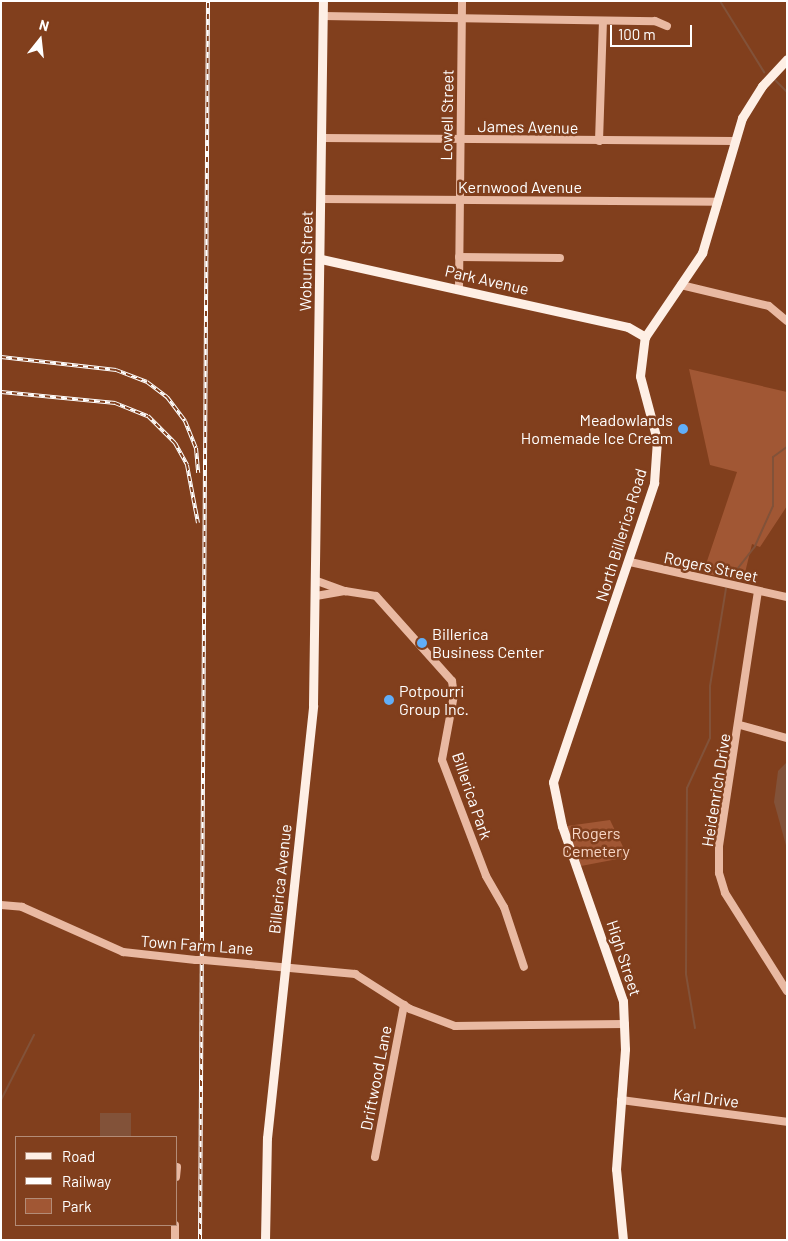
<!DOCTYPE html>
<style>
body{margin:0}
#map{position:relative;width:788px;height:1241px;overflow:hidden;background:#813f1d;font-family:Barlow,sans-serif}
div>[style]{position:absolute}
.green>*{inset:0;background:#a15734}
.water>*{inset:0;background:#825239;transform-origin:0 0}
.stream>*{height:2px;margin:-1px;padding:0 1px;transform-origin:1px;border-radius:1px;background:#825239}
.minor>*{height:8px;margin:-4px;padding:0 4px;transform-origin:4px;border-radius:4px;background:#e9b9a2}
.major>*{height:9px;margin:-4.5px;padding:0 4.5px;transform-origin:4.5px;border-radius:4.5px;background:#feefe5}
.rail>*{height:4px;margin-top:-2px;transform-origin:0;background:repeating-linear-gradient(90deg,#813f1d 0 5.5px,#fff 0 11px);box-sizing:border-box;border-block:1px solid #fff}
.minor-bridge>*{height:8px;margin:-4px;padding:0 4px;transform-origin:4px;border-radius:4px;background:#e9b9a2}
.dots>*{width:14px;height:14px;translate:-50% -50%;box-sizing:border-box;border:2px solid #813f1d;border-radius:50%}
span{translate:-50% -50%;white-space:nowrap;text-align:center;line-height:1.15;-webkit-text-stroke:5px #813f1d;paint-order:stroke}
.street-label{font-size:16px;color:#fff}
.poi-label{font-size:16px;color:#fff}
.right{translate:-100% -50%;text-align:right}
.left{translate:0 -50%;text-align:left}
.park-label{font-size:16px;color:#f7d6c6}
.frame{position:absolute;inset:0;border:2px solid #fff;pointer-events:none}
.legend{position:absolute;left:15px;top:1136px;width:162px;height:90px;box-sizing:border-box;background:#813f1d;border:1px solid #b38c77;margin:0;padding:6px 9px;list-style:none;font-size:15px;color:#fff}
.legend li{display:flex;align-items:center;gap:10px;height:25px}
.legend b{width:25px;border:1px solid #b38c77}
.north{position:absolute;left:15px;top:15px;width:50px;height:50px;-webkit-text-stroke:4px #813f1d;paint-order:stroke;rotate:16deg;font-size:14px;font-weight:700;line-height:20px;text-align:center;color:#fff}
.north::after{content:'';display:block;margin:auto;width:18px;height:22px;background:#fff;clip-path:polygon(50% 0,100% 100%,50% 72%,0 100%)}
.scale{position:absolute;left:610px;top:25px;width:82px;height:22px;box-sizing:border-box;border:2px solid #fff;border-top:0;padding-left:6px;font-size:15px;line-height:18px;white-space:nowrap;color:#fff;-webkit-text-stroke:4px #813f1d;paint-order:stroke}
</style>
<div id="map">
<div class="green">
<i style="clip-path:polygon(689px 369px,787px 392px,787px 506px,760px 547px,752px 544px,743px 581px,703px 573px,737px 472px,710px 465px)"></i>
<i style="clip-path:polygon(610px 820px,628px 857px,581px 866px,567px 826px)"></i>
</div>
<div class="water">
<i style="clip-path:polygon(787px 762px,787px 849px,774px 802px,778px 771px)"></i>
<i style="left:100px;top:1113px;width:31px;height:24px"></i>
</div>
<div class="stream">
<i style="left:720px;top:1px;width:84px;rotate:58.2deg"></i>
<i style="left:775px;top:80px;width:17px;rotate:45deg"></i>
<i style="left:731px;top:577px;width:39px;rotate:-52deg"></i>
<i style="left:755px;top:546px;width:44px;rotate:-65.8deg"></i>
<i style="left:773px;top:506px;width:49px;rotate:-90deg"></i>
<i style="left:773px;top:457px;width:17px;rotate:-36deg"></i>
<i style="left:695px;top:1028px;width:55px;rotate:-99.5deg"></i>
<i style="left:686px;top:974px;width:186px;rotate:-89.7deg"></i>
<i style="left:687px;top:788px;width:55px;rotate:-65.3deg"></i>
<i style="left:710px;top:738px;width:52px;rotate:-90deg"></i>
<i style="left:710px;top:686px;width:99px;rotate:-80.7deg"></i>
<i style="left:1px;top:1100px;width:73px;rotate:-63.1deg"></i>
</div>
<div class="minor">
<i style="left:323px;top:16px;width:332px;rotate:0.9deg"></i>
<i style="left:655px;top:21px;width:13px;rotate:23deg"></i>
<i style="left:322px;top:138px;width:412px;rotate:0.4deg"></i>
<i style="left:599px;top:141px;width:120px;rotate:-88.1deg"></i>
<i style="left:322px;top:199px;width:396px;rotate:0.4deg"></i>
<i style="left:459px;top:257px;width:101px;rotate:0.6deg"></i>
<i style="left:681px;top:285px;width:90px;rotate:13.4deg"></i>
<i style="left:769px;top:306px;width:23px;rotate:40deg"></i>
<i style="left:459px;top:289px;width:288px;rotate:-89.4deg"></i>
<i style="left:630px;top:562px;width:161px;rotate:12.6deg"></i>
<i style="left:317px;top:581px;width:30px;rotate:20deg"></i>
<i style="left:758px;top:591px;width:258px;rotate:98.7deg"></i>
<i style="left:719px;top:846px;width:27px;rotate:90deg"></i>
<i style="left:719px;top:873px;width:21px;rotate:73deg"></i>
<i style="left:725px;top:893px;width:116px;rotate:57.7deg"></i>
<i style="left:316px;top:596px;width:29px;rotate:-10deg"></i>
<i style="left:345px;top:591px;width:31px;rotate:9deg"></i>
<i style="left:376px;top:596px;width:114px;rotate:48.2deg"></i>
<i style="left:452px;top:681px;width:14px;rotate:82deg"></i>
<i style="left:454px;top:695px;width:66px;rotate:100.5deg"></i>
<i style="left:442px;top:760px;width:124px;rotate:69.2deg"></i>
<i style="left:486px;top:876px;width:36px;rotate:60deg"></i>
<i style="left:504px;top:907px;width:63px;rotate:71.6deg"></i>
<i style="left:740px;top:725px;width:49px;rotate:15.5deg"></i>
<i style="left:1px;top:905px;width:21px;rotate:5deg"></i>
<i style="left:22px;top:907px;width:111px;rotate:24deg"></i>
<i style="left:123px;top:952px;width:73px;rotate:6.3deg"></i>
<i style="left:204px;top:960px;width:152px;rotate:5.3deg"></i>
<i style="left:355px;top:974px;width:65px;rotate:32.5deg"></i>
<i style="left:410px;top:1009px;width:48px;rotate:20.7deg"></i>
<i style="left:455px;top:1026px;width:170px;rotate:-0.7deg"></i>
<i style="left:621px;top:1100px;width:167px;rotate:7.5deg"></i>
<i style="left:375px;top:1157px;width:155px;rotate:-79.2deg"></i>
<i style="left:176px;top:1177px;width:10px;rotate:-84deg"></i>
<i style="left:175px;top:1240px;width:15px;rotate:-90deg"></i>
</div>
<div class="major">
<i style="left:321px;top:259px;width:314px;rotate:12.5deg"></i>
<i style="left:628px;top:327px;width:20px;rotate:30deg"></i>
<i style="left:265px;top:1240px;width:102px;rotate:-88.9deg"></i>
<i style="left:267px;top:1138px;width:435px;rotate:-83.9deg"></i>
<i style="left:313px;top:705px;width:704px;rotate:-89.19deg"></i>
<i style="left:623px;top:1240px;width:71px;rotate:-95.6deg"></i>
<i style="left:616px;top:1169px;width:120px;rotate:-85.7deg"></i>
<i style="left:625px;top:1049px;width:48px;rotate:-92.4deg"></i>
<i style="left:623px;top:1001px;width:185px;rotate:-109.2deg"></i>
<i style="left:562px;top:826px;width:45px;rotate:-101.6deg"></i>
<i style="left:553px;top:782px;width:316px;rotate:-71.3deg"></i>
<i style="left:654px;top:483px;width:43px;rotate:-86deg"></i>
<i style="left:657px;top:440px;width:66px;rotate:-104.9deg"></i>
<i style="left:640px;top:376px;width:39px;rotate:-83deg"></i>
<i style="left:645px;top:337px;width:102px;rotate:-55.8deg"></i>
<i style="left:702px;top:253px;width:141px;rotate:-73.5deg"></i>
<i style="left:742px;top:118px;width:38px;rotate:-58deg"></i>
<i style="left:762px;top:86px;width:37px;rotate:-47deg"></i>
</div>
<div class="rail">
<i style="left:1px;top:357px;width:116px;rotate:6.4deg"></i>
<i style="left:116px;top:370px;width:33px;rotate:21deg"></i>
<i style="left:147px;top:382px;width:25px;rotate:37deg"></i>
<i style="left:167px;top:397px;width:30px;rotate:53deg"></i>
<i style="left:185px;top:421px;width:29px;rotate:68deg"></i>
<i style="left:196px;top:448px;width:25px;rotate:85deg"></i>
<i style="left:1px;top:392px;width:115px;rotate:5.5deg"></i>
<i style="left:115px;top:403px;width:35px;rotate:22deg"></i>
<i style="left:148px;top:416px;width:38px;rotate:45deg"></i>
<i style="left:175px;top:443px;width:25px;rotate:61deg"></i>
<i style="left:187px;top:465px;width:59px;rotate:79.3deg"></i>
<i style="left:200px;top:1240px;width:1239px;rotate:-89.63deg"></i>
</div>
<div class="minor-bridge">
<i style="left:196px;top:960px;width:8px"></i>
</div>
<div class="dots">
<i style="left:683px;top:429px;background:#61aef8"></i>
<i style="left:422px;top:643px;background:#61aef8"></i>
<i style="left:389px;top:700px;background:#61aef8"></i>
</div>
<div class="street-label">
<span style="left:447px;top:115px;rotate:-89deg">Lowell Street</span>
<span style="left:528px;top:127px;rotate:1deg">James Avenue</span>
<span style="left:520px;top:187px">Kernwood Avenue</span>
<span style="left:306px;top:261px;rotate:-89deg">Woburn Street</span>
<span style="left:487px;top:280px;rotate:13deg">Park Avenue</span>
<span style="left:621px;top:535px;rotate:-73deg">North Billerica Road</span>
<span style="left:711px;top:567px;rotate:12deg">Rogers Street</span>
<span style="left:716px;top:790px;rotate:-81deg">Heidenrich Drive</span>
<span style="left:472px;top:796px;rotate:71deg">Billerica Park</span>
<span style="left:280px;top:879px;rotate:-84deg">Billerica Avenue</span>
<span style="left:197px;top:945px;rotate:4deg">Town Farm Lane</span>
<span style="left:624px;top:958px;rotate:72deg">High Street</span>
<span style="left:376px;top:1078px;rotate:-79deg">Driftwood Lane</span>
<span style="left:706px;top:1098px;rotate:7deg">Karl Drive</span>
</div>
<div class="poi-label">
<span class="right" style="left:673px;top:429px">Meadowlands<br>Homemade Ice Cream</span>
<span class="left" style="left:432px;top:643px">Billerica<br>Business Center</span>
<span class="left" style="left:399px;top:700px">Potpourri<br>Group Inc.</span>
</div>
<div class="park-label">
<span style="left:596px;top:842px">Rogers<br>Cemetery</span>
</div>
<div class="frame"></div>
<ul class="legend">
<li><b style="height:6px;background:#feefe5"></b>Road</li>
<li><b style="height:6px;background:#fff"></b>Railway</li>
<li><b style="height:14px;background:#a15734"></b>Park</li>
</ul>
<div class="north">N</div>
<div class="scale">100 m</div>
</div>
